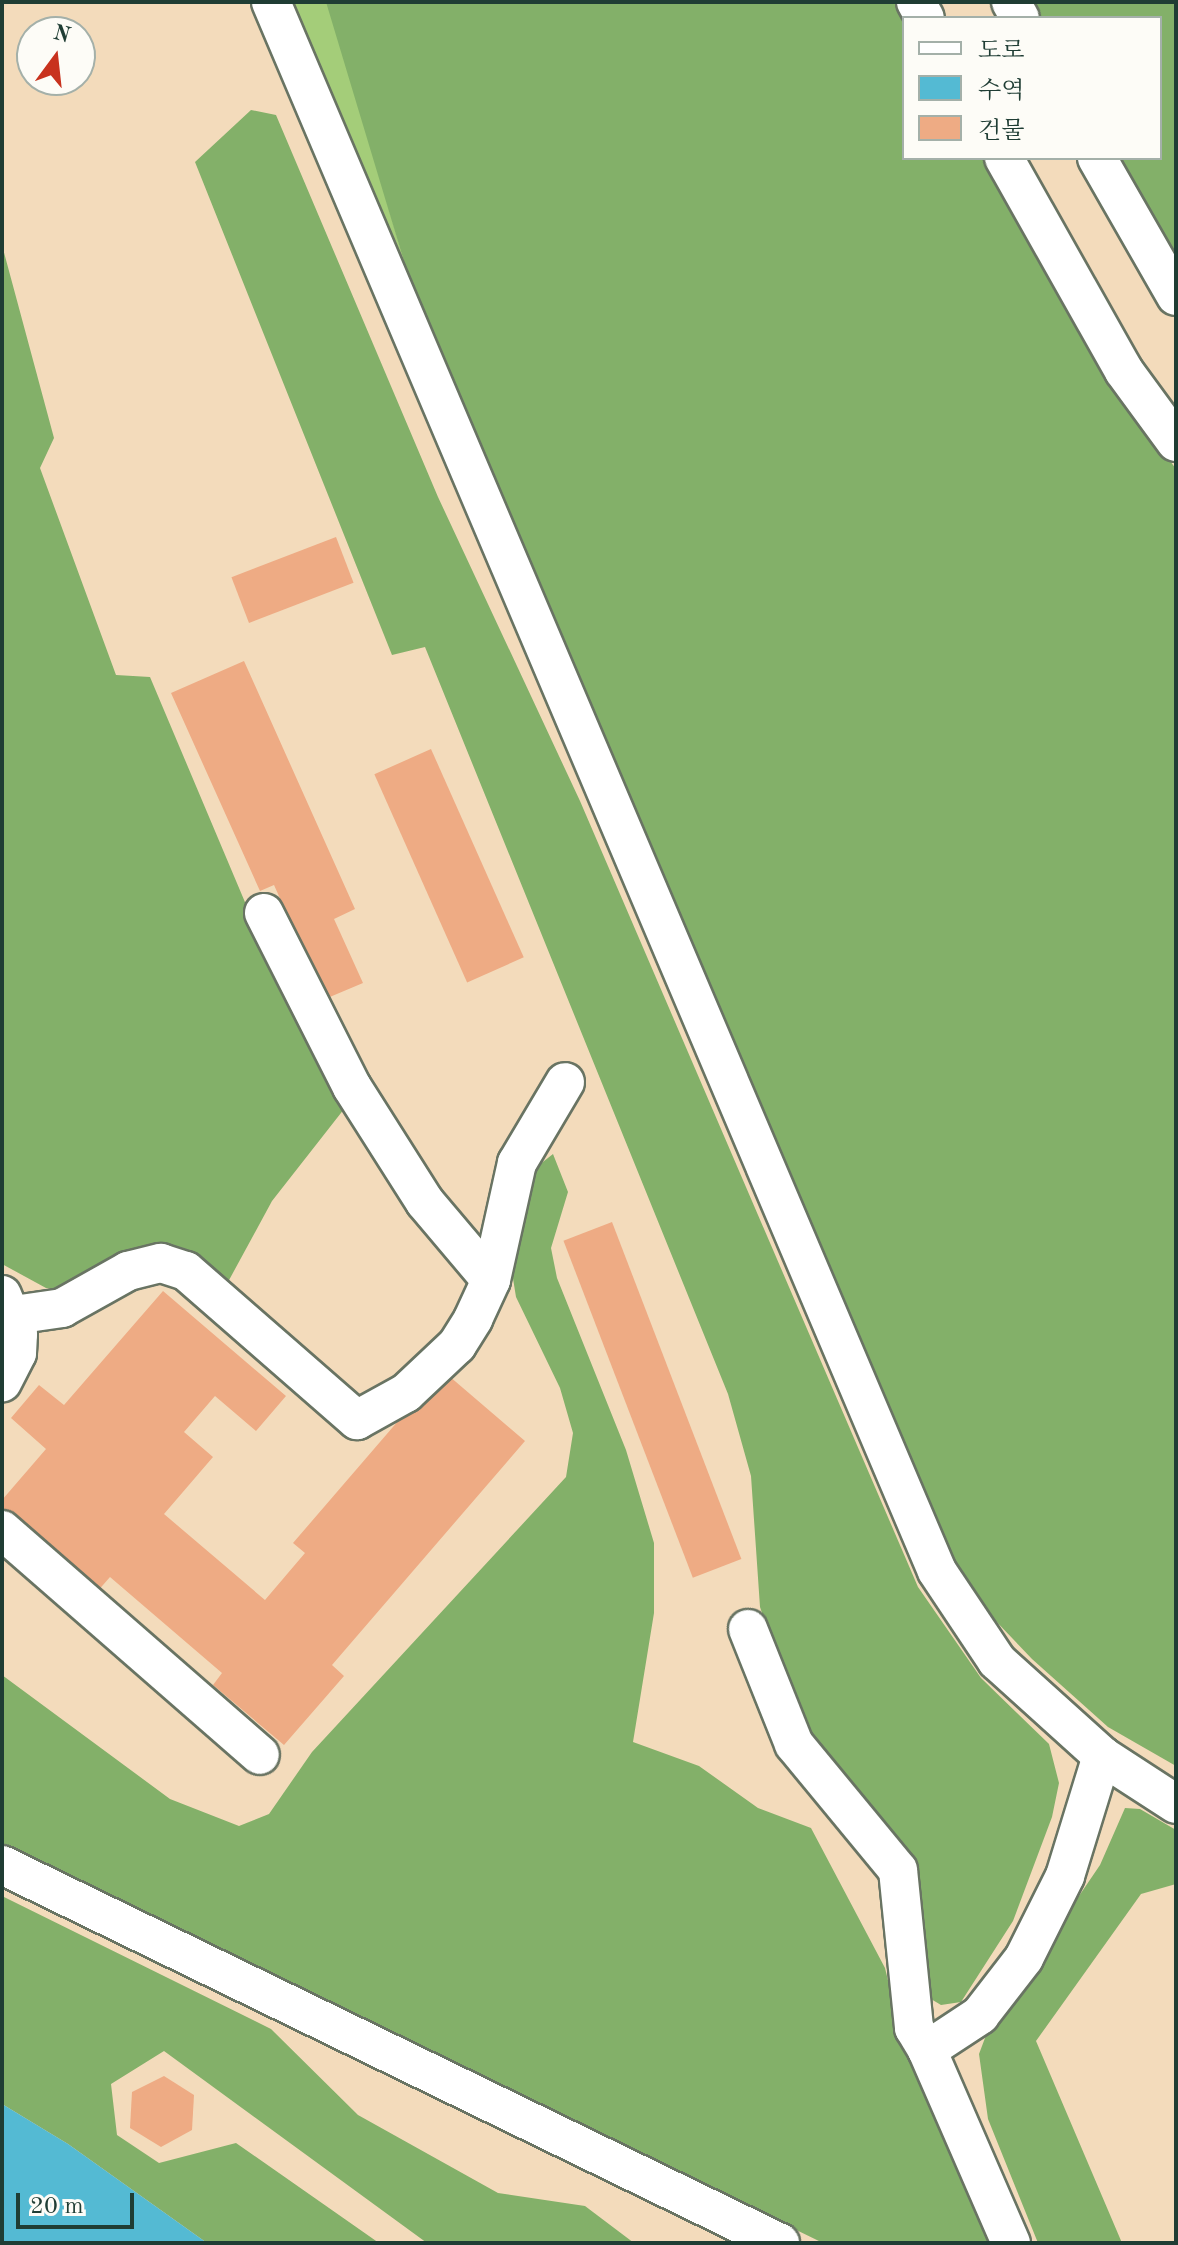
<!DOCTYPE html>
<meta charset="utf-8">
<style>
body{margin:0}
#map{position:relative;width:1178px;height:2245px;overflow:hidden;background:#f3dbbb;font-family:"Old Standard TT","Noto Serif KR",serif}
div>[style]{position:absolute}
.green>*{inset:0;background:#a4cd79}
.forest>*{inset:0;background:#83b069}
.water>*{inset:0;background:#54bad3}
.building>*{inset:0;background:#eeab84;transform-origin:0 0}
.roads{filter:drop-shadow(2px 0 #697463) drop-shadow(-2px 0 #697463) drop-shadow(0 2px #697463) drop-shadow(0 -2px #697463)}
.minor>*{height:38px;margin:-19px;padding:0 19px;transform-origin:19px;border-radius:19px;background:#fff}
span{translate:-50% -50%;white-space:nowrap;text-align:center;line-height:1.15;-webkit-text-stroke:8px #fdfcf7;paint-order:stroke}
.frame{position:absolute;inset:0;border:4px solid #1f3d34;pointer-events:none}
.legend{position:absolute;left:902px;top:16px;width:260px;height:144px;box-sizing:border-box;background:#fdfcf7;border:2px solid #a4b0a9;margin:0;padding:10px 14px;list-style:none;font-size:24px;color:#1f3d34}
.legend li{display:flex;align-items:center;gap:16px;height:40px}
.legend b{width:40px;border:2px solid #a4b0a9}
.north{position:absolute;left:16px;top:16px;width:80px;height:80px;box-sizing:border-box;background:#fdfcf7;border:2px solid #a4b0a9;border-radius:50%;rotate:15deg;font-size:22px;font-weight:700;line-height:32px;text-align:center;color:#1f3d34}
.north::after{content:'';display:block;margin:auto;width:28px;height:36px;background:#c8321e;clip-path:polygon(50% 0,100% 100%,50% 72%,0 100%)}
.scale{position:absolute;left:16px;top:2193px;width:118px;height:36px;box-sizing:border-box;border:4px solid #1f3d34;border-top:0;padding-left:10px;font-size:24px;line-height:28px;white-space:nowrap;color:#1f3d34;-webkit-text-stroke:6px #fdfcf7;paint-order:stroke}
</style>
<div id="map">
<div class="green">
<i style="clip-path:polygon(288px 2px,326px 2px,333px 17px,409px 278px)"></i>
</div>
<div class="forest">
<i style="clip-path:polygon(326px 2px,896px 2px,905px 18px,904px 158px,984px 158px,1110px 380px,1176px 469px,1176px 1766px,1108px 1727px,1032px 1659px,991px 1616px,949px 1558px,409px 278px)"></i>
<i style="clip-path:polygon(1024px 2px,1176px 2px,1176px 276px,1110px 158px,1160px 158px,1160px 18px,1033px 18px)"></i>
<i style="clip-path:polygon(251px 110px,276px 115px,438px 497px,580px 801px,918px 1587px,981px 1678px,1049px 1744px,1059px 1783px,1052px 1817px,1013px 1921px,961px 2002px,941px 2005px,926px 1996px,916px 1928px,802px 1734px,760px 1607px,751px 1476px,728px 1394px,425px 647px,392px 655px,195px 162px)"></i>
<i style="clip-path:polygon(2px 245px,54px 438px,40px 468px,116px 675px,150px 677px,250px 914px,348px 1104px,272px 1201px,228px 1282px,193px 1258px,64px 1291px,46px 1288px,2px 1264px)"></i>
<i style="clip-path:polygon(553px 1154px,568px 1192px,551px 1248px,557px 1278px,626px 1450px,654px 1543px,654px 1613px,633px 1742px,699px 1766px,758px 1808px,811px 1828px,885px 1968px,904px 2046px,994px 2243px,823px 2243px,2px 1843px,2px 1675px,170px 1799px,239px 1826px,269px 1814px,312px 1752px,566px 1477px,573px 1433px,560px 1388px,516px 1297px,510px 1260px,521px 1204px,539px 1165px)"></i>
<i style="clip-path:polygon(1125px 1808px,1140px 1809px,1176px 1830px,1176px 1884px,1141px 1894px,1036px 2041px,1122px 2243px,1038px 2243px,988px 2119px,979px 2054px,988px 2030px,1100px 1865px)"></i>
<i style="clip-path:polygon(2px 1896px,271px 2029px,358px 2115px,498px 2193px,585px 2206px,634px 2243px,427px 2243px,164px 2051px,111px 2084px,117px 2135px,159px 2163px,236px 2143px,379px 2243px,207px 2243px,68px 2144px,2px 2104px)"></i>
</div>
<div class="water">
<i style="clip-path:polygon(2px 2104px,68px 2144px,207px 2243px,2px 2243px)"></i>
</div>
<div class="building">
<i style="left:336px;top:537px;width:49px;height:112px;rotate:69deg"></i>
<i style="clip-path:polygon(244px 661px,355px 909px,334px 919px,363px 983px,325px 999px,274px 885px,260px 891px,171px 693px)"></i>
<i style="left:431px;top:749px;width:228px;height:62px;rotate:66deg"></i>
<i style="left:612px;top:1222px;width:361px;height:52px;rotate:69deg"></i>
<i style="clip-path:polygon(163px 1291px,286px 1396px,256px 1431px,215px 1396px,184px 1432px,213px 1457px,164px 1514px,265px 1600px,305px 1553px,293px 1543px,442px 1370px,525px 1441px,332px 1665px,344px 1676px,284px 1745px,213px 1685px,222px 1673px,110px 1577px,96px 1593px,2px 1530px,2px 1500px,46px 1449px,11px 1418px,39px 1385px,64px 1405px)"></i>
<i style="clip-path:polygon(164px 2076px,194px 2095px,192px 2130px,161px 2147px,130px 2128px,132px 2092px)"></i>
</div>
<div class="roads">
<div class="minor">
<i style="left:271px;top:2px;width:1704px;rotate:67deg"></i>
<i style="left:937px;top:1571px;width:108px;rotate:56.3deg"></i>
<i style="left:997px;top:1661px;width:142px;rotate:42.1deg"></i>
<i style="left:1102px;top:1756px;width:88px;rotate:33deg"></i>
<i style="left:916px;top:2px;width:18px;rotate:61deg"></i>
<i style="left:1011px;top:2px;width:18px;rotate:61deg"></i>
<i style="left:1004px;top:158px;width:244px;rotate:60.6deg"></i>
<i style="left:1124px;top:371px;width:88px;rotate:53.8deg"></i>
<i style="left:1097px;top:158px;width:159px;rotate:60.2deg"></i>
<i style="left:264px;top:913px;width:195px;rotate:63.2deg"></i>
<i style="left:352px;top:1087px;width:136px;rotate:57.6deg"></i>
<i style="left:425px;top:1202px;width:102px;rotate:49.8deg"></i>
<i style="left:2px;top:1295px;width:42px;rotate:67.7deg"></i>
<i style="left:18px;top:1334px;width:19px;rotate:93deg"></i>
<i style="left:17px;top:1353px;width:33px;rotate:117deg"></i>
<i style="left:14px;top:1315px;width:49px;rotate:-8.3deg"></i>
<i style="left:62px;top:1308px;width:76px;rotate:-29.3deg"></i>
<i style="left:128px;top:1271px;width:34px;rotate:-14deg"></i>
<i style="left:161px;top:1263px;width:26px;rotate:18deg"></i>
<i style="left:186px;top:1271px;width:227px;rotate:41.1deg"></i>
<i style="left:357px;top:1420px;width:56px;rotate:-28.9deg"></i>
<i style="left:406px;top:1393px;width:70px;rotate:-43.3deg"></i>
<i style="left:457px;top:1345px;width:31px;rotate:-58deg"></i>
<i style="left:473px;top:1319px;width:43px;rotate:-65.2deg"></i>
<i style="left:491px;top:1280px;width:120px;rotate:-77.5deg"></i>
<i style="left:517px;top:1163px;width:94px;rotate:-59.3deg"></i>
<i style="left:2px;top:1530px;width:342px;rotate:41.1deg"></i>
<i style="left:748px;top:1629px;width:124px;rotate:68.2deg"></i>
<i style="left:794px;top:1744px;width:163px;rotate:50.5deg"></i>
<i style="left:898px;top:1870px;width:159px;rotate:84.2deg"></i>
<i style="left:914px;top:2028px;width:26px;rotate:59deg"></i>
<i style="left:2px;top:1865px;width:865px;rotate:25.91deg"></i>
<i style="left:1011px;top:2243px;width:210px;rotate:-113.5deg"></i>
<i style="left:927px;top:2050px;width:64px;rotate:-33.4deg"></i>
<i style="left:980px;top:2015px;width:72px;rotate:-52.3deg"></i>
<i style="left:1024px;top:1958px;width:92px;rotate:-63.4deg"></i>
<i style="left:1065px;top:1876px;width:126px;rotate:-72.9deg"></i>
</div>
</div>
<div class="frame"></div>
<ul class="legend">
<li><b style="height:10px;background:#fff"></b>도로</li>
<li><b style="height:22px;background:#54bad3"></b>수역</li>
<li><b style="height:22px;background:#eeab84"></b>건물</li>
</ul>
<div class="north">N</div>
<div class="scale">20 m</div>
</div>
